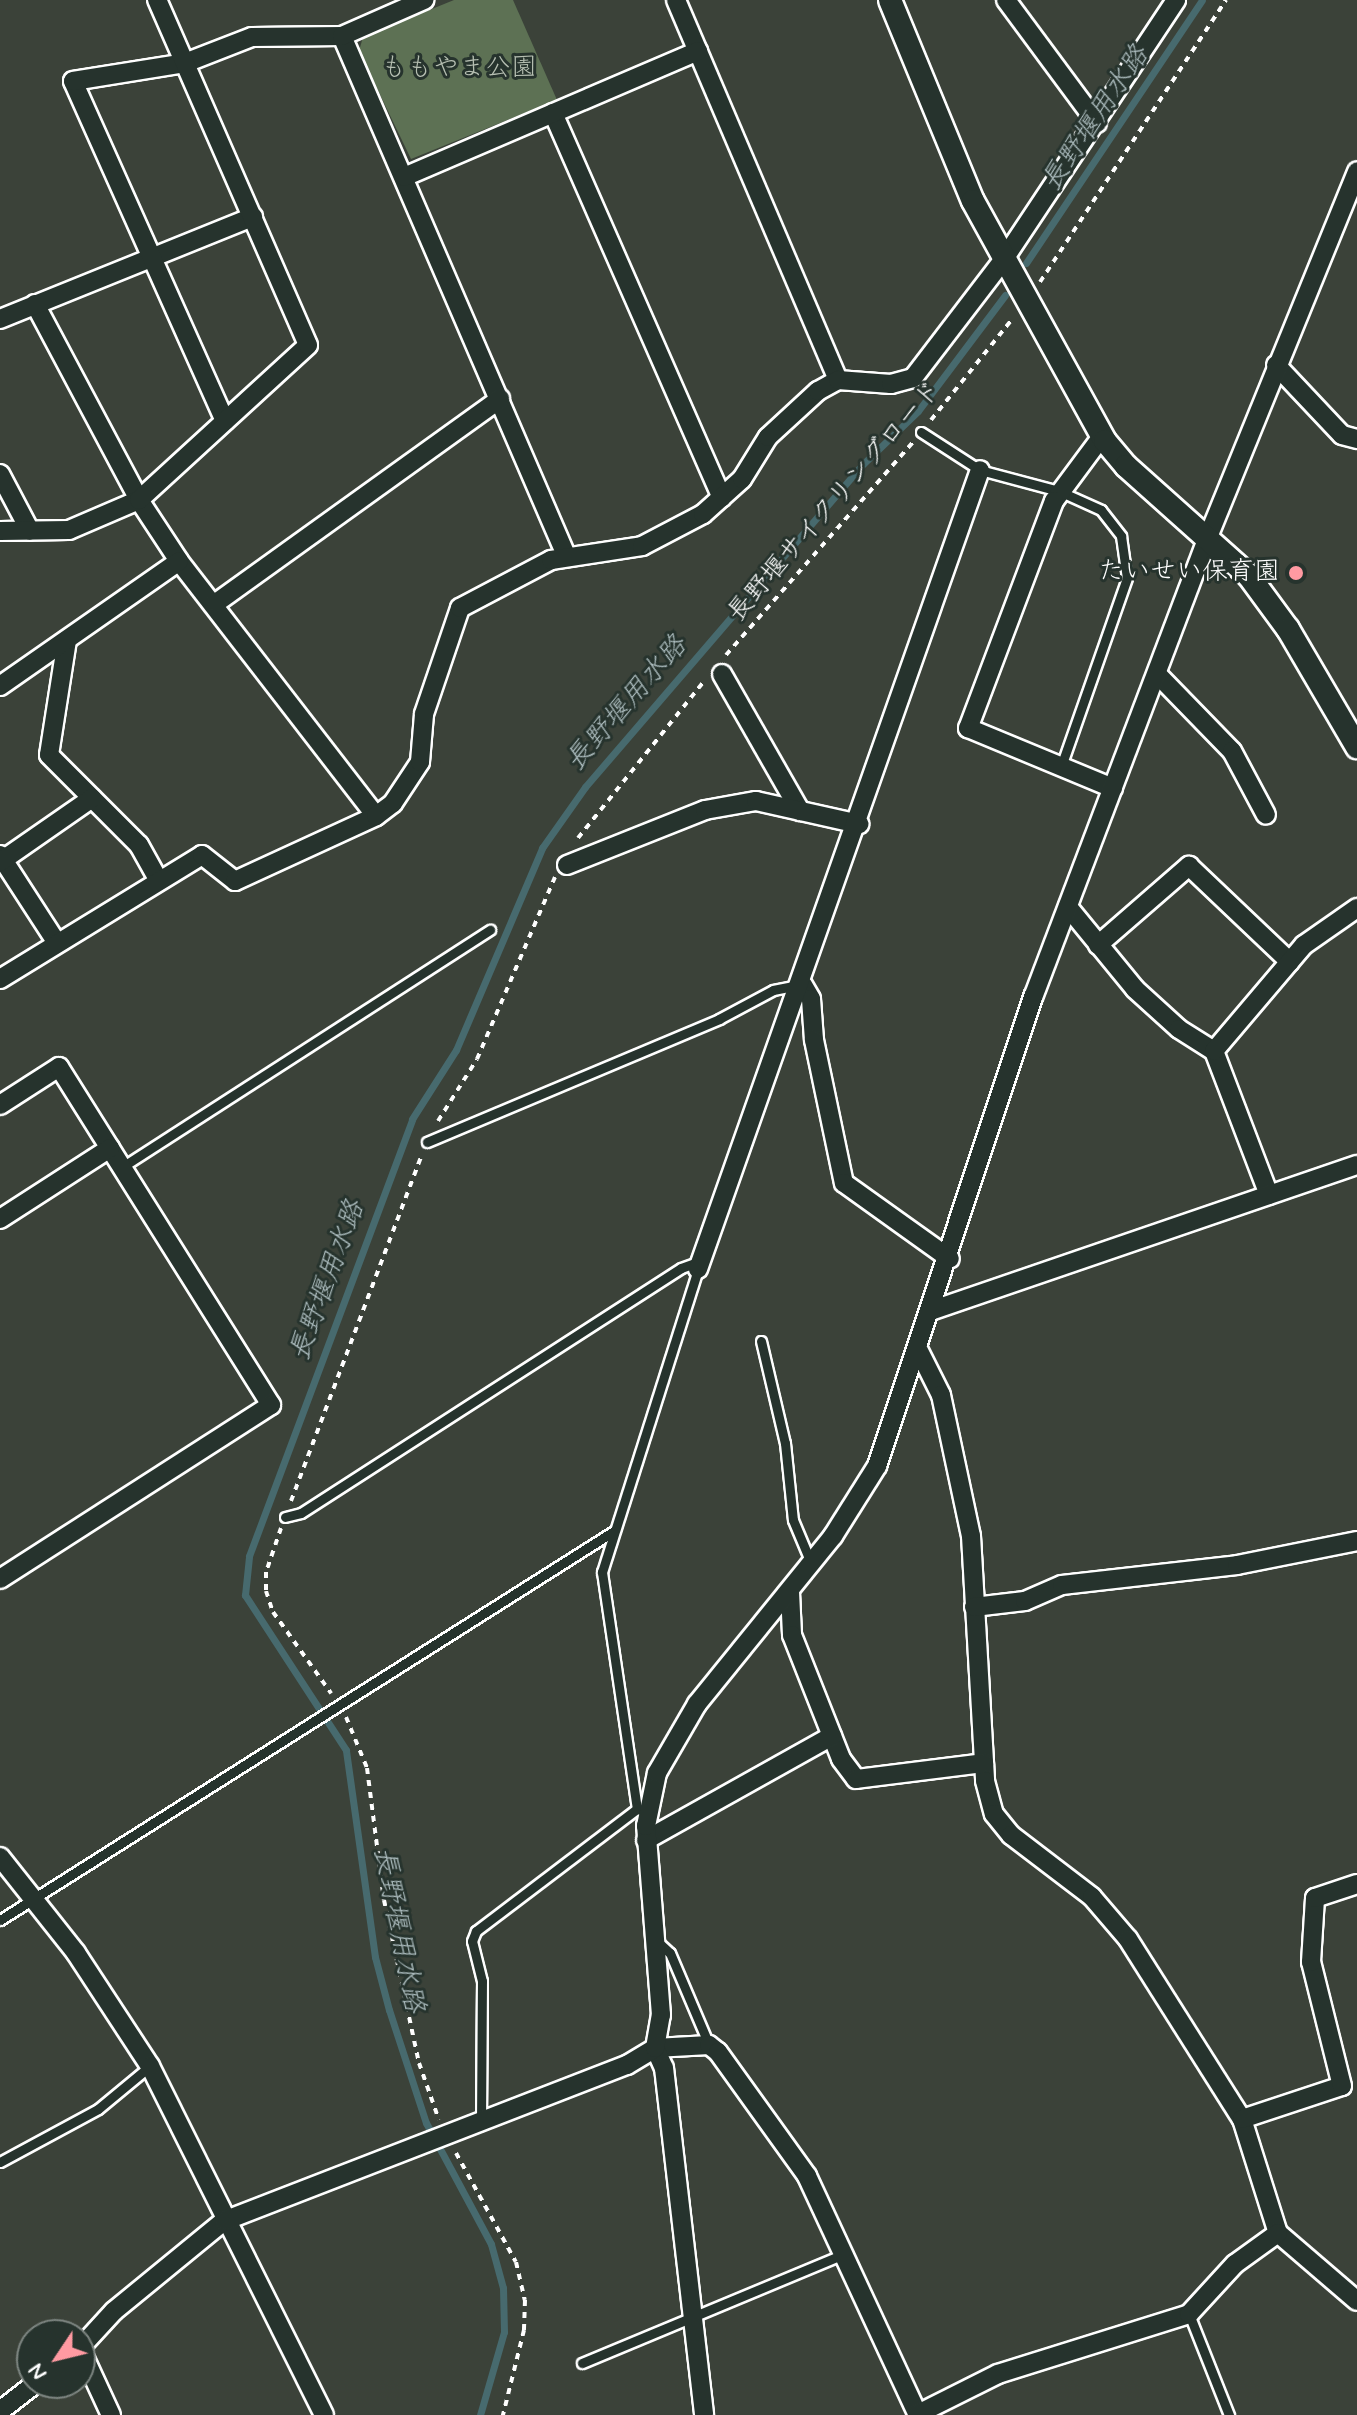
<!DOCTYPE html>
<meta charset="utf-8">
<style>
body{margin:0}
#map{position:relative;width:1357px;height:2415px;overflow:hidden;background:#3b4239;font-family:Mynerve,"Klee One",sans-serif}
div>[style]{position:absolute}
.green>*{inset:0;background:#5d7154}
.stream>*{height:7px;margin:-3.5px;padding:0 3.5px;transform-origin:3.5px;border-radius:3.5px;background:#476a6e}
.path>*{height:4px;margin-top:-2px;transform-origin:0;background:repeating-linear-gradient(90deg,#fff 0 6px,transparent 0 12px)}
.roads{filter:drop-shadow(2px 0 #fff) drop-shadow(-2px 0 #fff) drop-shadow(0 2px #fff) drop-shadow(0 -2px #fff)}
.service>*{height:9px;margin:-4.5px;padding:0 4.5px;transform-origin:4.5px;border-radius:4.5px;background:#26332d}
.minor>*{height:18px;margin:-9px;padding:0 9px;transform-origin:9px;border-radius:9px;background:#26332d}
.tertiary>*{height:22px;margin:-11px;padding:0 11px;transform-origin:11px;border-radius:11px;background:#26332d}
.dots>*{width:22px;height:22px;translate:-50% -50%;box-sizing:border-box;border:4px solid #26332d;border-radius:50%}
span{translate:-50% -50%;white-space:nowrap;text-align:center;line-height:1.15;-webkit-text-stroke:6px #26332d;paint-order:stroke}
.park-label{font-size:26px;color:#b6bfb2}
.street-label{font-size:26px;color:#fff}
.poi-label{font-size:26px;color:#fff}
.right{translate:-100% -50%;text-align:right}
.water-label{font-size:28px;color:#acbcbe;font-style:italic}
.north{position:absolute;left:16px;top:2319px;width:80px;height:80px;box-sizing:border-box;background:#26332d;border:2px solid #7d8581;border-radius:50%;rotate:235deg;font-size:22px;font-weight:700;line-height:32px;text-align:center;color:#fff}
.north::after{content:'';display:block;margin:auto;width:28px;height:36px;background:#ff9aa2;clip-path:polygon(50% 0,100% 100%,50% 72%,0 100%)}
</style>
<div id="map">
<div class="green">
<i style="clip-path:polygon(454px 0,513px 0,557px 100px,411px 159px,359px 51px,363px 37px)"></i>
</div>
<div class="stream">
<i style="left:1026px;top:263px;width:316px;rotate:-56.2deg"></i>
<i style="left:480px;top:2415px;width:86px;rotate:-73.9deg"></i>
<i style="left:504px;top:2332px;width:44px;rotate:-91.3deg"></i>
<i style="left:503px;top:2288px;width:46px;rotate:-105.3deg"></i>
<i style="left:491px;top:2244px;width:137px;rotate:-118.2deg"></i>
<i style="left:426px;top:2123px;width:119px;rotate:-108.1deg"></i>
<i style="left:389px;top:2010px;width:55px;rotate:-104.8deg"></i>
<i style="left:375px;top:1957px;width:209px;rotate:-98deg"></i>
<i style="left:346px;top:1750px;width:185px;rotate:-123.1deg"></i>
<i style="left:245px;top:1595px;width:39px;rotate:-84deg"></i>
<i style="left:249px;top:1556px;width:466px;rotate:-69.5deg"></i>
<i style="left:412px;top:1119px;width:82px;rotate:-57.5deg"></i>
<i style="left:456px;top:1050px;width:220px;rotate:-66.9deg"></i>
<i style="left:542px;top:848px;width:75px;rotate:-54.8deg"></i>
<i style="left:585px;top:787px;width:426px;rotate:-49.3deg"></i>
<i style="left:863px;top:464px;width:76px;rotate:-43.9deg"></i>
<i style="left:918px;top:411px;width:145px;rotate:-53.1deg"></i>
</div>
<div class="path">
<i style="left:1040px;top:282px;width:338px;rotate:-56.6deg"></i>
<i style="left:931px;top:420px;width:131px;rotate:-51.2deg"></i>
<i style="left:726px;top:655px;width:283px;rotate:-48.7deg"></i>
<i style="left:578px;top:838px;width:203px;rotate:-51.2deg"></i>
<i style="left:438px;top:1121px;width:73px;rotate:-57.8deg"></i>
<i style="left:477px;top:1059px;width:198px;rotate:-66.8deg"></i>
<i style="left:291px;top:1501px;width:371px;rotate:-69.3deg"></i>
<i style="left:281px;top:1528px;width:46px;rotate:108.8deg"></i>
<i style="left:266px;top:1572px;width:19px;rotate:90deg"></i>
<i style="left:266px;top:1591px;width:22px;rotate:72deg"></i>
<i style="left:273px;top:1612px;width:100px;rotate:54.4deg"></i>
<i style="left:346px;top:1717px;width:55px;rotate:67.6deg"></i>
<i style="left:367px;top:1768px;width:133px;rotate:82.7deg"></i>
<i style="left:384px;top:1900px;width:167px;rotate:77.9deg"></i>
<i style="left:419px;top:2063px;width:60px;rotate:70.7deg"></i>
<i style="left:456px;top:2153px;width:124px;rotate:61.2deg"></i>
<i style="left:516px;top:2262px;width:39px;rotate:77deg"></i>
<i style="left:525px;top:2300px;width:30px;rotate:92deg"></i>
<i style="left:524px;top:2330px;width:88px;rotate:103.9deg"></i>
</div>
<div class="roads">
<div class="service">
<i style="left:921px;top:432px;width:70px;rotate:32.8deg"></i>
<i style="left:980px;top:470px;width:82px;rotate:14.9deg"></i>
<i style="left:1059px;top:491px;width:46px;rotate:24.3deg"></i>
<i style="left:1101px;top:510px;width:33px;rotate:52deg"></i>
<i style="left:1121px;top:536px;width:42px;rotate:81.9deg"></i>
<i style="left:1127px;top:578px;width:199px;rotate:109.3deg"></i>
<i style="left:427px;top:1142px;width:317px;rotate:-22.8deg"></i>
<i style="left:719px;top:1019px;width:61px;rotate:-28.2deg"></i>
<i style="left:773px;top:990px;width:26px;rotate:-11deg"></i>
<i style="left:122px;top:1167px;width:438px;rotate:-32.8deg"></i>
<i style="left:761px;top:1341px;width:105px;rotate:76.8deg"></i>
<i style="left:785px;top:1443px;width:77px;rotate:84.1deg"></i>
<i style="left:793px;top:1520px;width:47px;rotate:67.3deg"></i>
<i style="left:285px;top:1517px;width:16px;rotate:-14deg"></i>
<i style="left:301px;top:1513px;width:452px;rotate:-32.8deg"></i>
<i style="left:681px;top:1268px;width:20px;rotate:-20deg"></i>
<i style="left:648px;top:1811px;width:11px;rotate:-170deg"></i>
<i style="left:637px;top:1809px;width:240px;rotate:-98.4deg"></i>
<i style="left:602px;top:1572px;width:318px;rotate:-72.4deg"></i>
<i style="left:0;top:1920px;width:727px;rotate:-32.36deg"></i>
<i style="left:658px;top:1942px;width:16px;rotate:43deg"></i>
<i style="left:670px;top:1953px;width:100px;rotate:67deg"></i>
<i style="left:481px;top:2122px;width:141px;rotate:-89.6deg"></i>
<i style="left:482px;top:1981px;width:41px;rotate:-104deg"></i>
<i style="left:472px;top:1941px;width:11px;rotate:-68deg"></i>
<i style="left:476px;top:1931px;width:202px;rotate:-37.2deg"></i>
<i style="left:0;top:2162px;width:111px;rotate:-28.4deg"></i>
<i style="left:98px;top:2109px;width:67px;rotate:-39.6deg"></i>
<i style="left:1189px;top:2314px;width:109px;rotate:68.4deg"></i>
<i style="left:582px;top:2363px;width:284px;rotate:-22.6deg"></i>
</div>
<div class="minor">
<i style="left:676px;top:0;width:413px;rotate:66.9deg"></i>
<i style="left:1006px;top:0;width:153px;rotate:53.5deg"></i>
<i style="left:342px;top:36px;width:565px;rotate:66.66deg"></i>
<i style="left:553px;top:113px;width:420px;rotate:66.3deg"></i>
<i style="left:404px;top:177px;width:320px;rotate:-23.2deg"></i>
<i style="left:35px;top:304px;width:222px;rotate:62deg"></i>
<i style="left:139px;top:500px;width:73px;rotate:56.7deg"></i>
<i style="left:179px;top:561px;width:322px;rotate:52.3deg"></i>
<i style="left:0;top:319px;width:273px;rotate:-22deg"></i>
<i style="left:1276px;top:365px;width:96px;rotate:46.7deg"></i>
<i style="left:1342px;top:435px;width:16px;rotate:15deg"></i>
<i style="left:225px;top:421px;width:372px;rotate:-114.1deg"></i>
<i style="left:73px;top:81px;width:113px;rotate:-9.1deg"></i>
<i style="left:185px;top:63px;width:72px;rotate:-21.2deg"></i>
<i style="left:252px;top:37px;width:90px;rotate:-0.6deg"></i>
<i style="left:342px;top:36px;width:90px;rotate:-23.7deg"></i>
<i style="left:1103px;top:435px;width:82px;rotate:126.6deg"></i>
<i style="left:1054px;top:501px;width:243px;rotate:110.7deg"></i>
<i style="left:968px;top:728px;width:157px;rotate:22.5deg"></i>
<i style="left:0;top:474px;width:64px;rotate:62.2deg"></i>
<i style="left:0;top:531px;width:69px;rotate:-0.8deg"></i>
<i style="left:69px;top:530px;width:76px;rotate:-23.2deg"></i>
<i style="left:139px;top:500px;width:229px;rotate:-42.5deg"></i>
<i style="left:308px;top:345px;width:377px;rotate:-113.6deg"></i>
<i style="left:216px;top:603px;width:350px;rotate:-35.7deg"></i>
<i style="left:67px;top:640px;width:116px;rotate:98.9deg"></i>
<i style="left:49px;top:755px;width:127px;rotate:45deg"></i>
<i style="left:139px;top:845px;width:41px;rotate:60.9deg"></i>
<i style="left:722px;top:674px;width:158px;rotate:60.3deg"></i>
<i style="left:1157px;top:674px;width:107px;rotate:45.8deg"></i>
<i style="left:1232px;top:751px;width:72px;rotate:62deg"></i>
<i style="left:0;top:686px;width:218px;rotate:-34.9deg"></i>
<i style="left:0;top:855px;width:105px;rotate:57.1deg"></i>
<i style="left:0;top:862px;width:112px;rotate:-34.8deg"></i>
<i style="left:567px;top:865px;width:149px;rotate:-21.7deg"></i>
<i style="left:705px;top:810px;width:52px;rotate:-10deg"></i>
<i style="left:756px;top:801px;width:106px;rotate:12.6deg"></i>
<i style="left:1068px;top:907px;width:106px;rotate:50.7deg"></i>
<i style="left:1135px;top:989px;width:59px;rotate:42.3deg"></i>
<i style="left:1179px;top:1029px;width:41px;rotate:32.2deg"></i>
<i style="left:1214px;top:1051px;width:154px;rotate:69.1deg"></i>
<i style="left:1098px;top:945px;width:121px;rotate:-41deg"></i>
<i style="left:1189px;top:866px;width:139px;rotate:43.5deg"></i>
<i style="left:0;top:979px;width:237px;rotate:-31.5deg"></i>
<i style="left:202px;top:855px;width:42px;rotate:38.2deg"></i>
<i style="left:235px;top:881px;width:155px;rotate:-24.7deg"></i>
<i style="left:376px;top:816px;width:21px;rotate:-37deg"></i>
<i style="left:393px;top:803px;width:49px;rotate:-56.6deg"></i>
<i style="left:420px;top:762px;width:48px;rotate:-85.2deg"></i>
<i style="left:424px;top:714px;width:112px;rotate:-71.2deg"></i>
<i style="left:460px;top:608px;width:103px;rotate:-27.8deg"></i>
<i style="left:551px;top:560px;width:92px;rotate:-8.7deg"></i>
<i style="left:642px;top:546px;width:69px;rotate:-27.7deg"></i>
<i style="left:703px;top:514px;width:52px;rotate:-41.9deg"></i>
<i style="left:742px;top:479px;width:49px;rotate:-58.2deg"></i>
<i style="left:768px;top:437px;width:68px;rotate:-42.6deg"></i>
<i style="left:818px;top:391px;width:23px;rotate:-29deg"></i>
<i style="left:838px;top:380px;width:53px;rotate:4.3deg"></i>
<i style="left:891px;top:384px;width:23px;rotate:-15deg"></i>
<i style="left:913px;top:378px;width:150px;rotate:-52.6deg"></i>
<i style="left:1004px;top:259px;width:311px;rotate:-56.4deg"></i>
<i style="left:803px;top:985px;width:16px;rotate:60deg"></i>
<i style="left:811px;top:999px;width:41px;rotate:85.8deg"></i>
<i style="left:814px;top:1040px;width:146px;rotate:78.2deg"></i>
<i style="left:844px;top:1183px;width:130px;rotate:35.6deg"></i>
<i style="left:1214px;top:1051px;width:139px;rotate:-49.7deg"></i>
<i style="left:1304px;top:945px;width:65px;rotate:-34.9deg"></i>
<i style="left:0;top:1105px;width:70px;rotate:-32.8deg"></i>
<i style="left:59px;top:1067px;width:399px;rotate:57.9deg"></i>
<i style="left:271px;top:1405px;width:322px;rotate:147.3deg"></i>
<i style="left:0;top:1219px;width:131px;rotate:-32.8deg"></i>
<i style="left:698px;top:1269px;width:847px;rotate:-70.56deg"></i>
<i style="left:933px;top:1310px;width:448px;rotate:-18.9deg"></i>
<i style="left:918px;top:1349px;width:51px;rotate:63.4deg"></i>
<i style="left:941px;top:1395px;width:144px;rotate:78deg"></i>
<i style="left:971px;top:1536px;width:245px;rotate:86.7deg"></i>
<i style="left:985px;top:1781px;width:34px;rotate:75deg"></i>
<i style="left:994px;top:1814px;width:27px;rotate:51deg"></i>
<i style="left:1011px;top:1835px;width:102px;rotate:37.4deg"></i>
<i style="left:1092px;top:1897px;width:55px;rotate:49.4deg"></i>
<i style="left:1128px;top:1939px;width:213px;rotate:57.7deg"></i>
<i style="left:1242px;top:2119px;width:120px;rotate:72.5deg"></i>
<i style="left:1278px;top:2233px;width:104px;rotate:40.7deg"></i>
<i style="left:790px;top:1592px;width:43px;rotate:87.3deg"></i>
<i style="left:792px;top:1635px;width:133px;rotate:68.4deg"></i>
<i style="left:841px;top:1759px;width:25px;rotate:53deg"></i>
<i style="left:856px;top:1779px;width:129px;rotate:-7.1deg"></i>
<i style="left:974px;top:1607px;width:51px;rotate:-6.7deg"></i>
<i style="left:1025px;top:1601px;width:40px;rotate:-23.4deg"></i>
<i style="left:1062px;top:1585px;width:176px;rotate:-6.5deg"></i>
<i style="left:1237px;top:1565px;width:122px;rotate:-11.3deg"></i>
<i style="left:646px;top:1840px;width:213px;rotate:-29.2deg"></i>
<i style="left:0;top:1857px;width:122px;rotate:51.6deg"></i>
<i style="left:76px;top:1953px;width:135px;rotate:56.8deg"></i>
<i style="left:150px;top:2066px;width:390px;rotate:63.5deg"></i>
<i style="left:655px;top:2048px;width:54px;rotate:-3.2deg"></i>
<i style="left:709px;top:2045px;width:11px;rotate:38deg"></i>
<i style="left:718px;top:2052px;width:153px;rotate:54.3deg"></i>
<i style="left:807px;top:2176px;width:264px;rotate:65.1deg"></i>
<i style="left:655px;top:2048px;width:22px;rotate:66deg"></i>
<i style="left:664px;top:2068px;width:349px;rotate:83.4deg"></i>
<i style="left:1242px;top:2119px;width:105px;rotate:-18.3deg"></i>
<i style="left:1342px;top:2086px;width:128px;rotate:-104deg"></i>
<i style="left:1311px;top:1962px;width:64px;rotate:-86.4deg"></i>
<i style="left:1315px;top:1898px;width:44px;rotate:-18.4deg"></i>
<i style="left:80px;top:2348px;width:50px;rotate:-47.4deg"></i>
<i style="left:114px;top:2311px;width:142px;rotate:-39.3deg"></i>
<i style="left:224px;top:2221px;width:432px;rotate:-21.2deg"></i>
<i style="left:627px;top:2065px;width:33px;rotate:-31deg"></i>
<i style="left:655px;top:2048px;width:34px;rotate:-80deg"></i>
<i style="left:661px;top:2015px;width:190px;rotate:-94.5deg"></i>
<i style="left:646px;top:1826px;width:54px;rotate:-78.3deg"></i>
<i style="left:657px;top:1773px;width:80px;rotate:-59.9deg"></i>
<i style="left:697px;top:1704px;width:216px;rotate:-51deg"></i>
<i style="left:833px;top:1536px;width:83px;rotate:-57.8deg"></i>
<i style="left:877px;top:1466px;width:496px;rotate:-71.6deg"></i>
<i style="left:1034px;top:995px;width:490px;rotate:-69.2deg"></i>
<i style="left:1208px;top:537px;width:395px;rotate:-67.8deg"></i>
<i style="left:80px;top:2348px;width:74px;rotate:65.2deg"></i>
<i style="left:0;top:2411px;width:46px;rotate:-37.9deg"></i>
<i style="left:918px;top:2414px;width:89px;rotate:-26.6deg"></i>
<i style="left:998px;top:2374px;width:200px;rotate:-17.4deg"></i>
<i style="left:1189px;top:2314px;width:68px;rotate:-47.4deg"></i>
<i style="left:1235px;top:2264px;width:53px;rotate:-35.8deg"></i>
</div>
<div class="tertiary">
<i style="left:890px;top:0;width:217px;rotate:67.6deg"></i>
<i style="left:973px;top:201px;width:274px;rotate:61.2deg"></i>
<i style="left:1105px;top:441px;width:33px;rotate:50deg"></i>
<i style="left:1126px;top:466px;width:165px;rotate:41.8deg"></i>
<i style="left:1249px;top:576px;width:66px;rotate:53.7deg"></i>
<i style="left:1288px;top:629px;width:137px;rotate:59.7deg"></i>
</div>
</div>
<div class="dots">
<i style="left:1296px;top:573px;background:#ff9aa2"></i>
</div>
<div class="park-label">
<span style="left:459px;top:69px">ももやま公園</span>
</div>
<div class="street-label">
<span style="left:835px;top:502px;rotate:-49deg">長野堰サイクリングロード</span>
</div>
<div class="poi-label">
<span class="right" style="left:1280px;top:573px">たいせい保育園</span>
</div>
<div class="water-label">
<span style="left:1096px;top:119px;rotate:-56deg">長野堰用水路</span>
<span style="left:627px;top:704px;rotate:-49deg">長野堰用水路</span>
<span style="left:328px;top:1281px;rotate:-70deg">長野堰用水路</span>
<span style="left:398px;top:1930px;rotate:79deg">長野堰用水路</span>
</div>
<div class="north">N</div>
</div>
